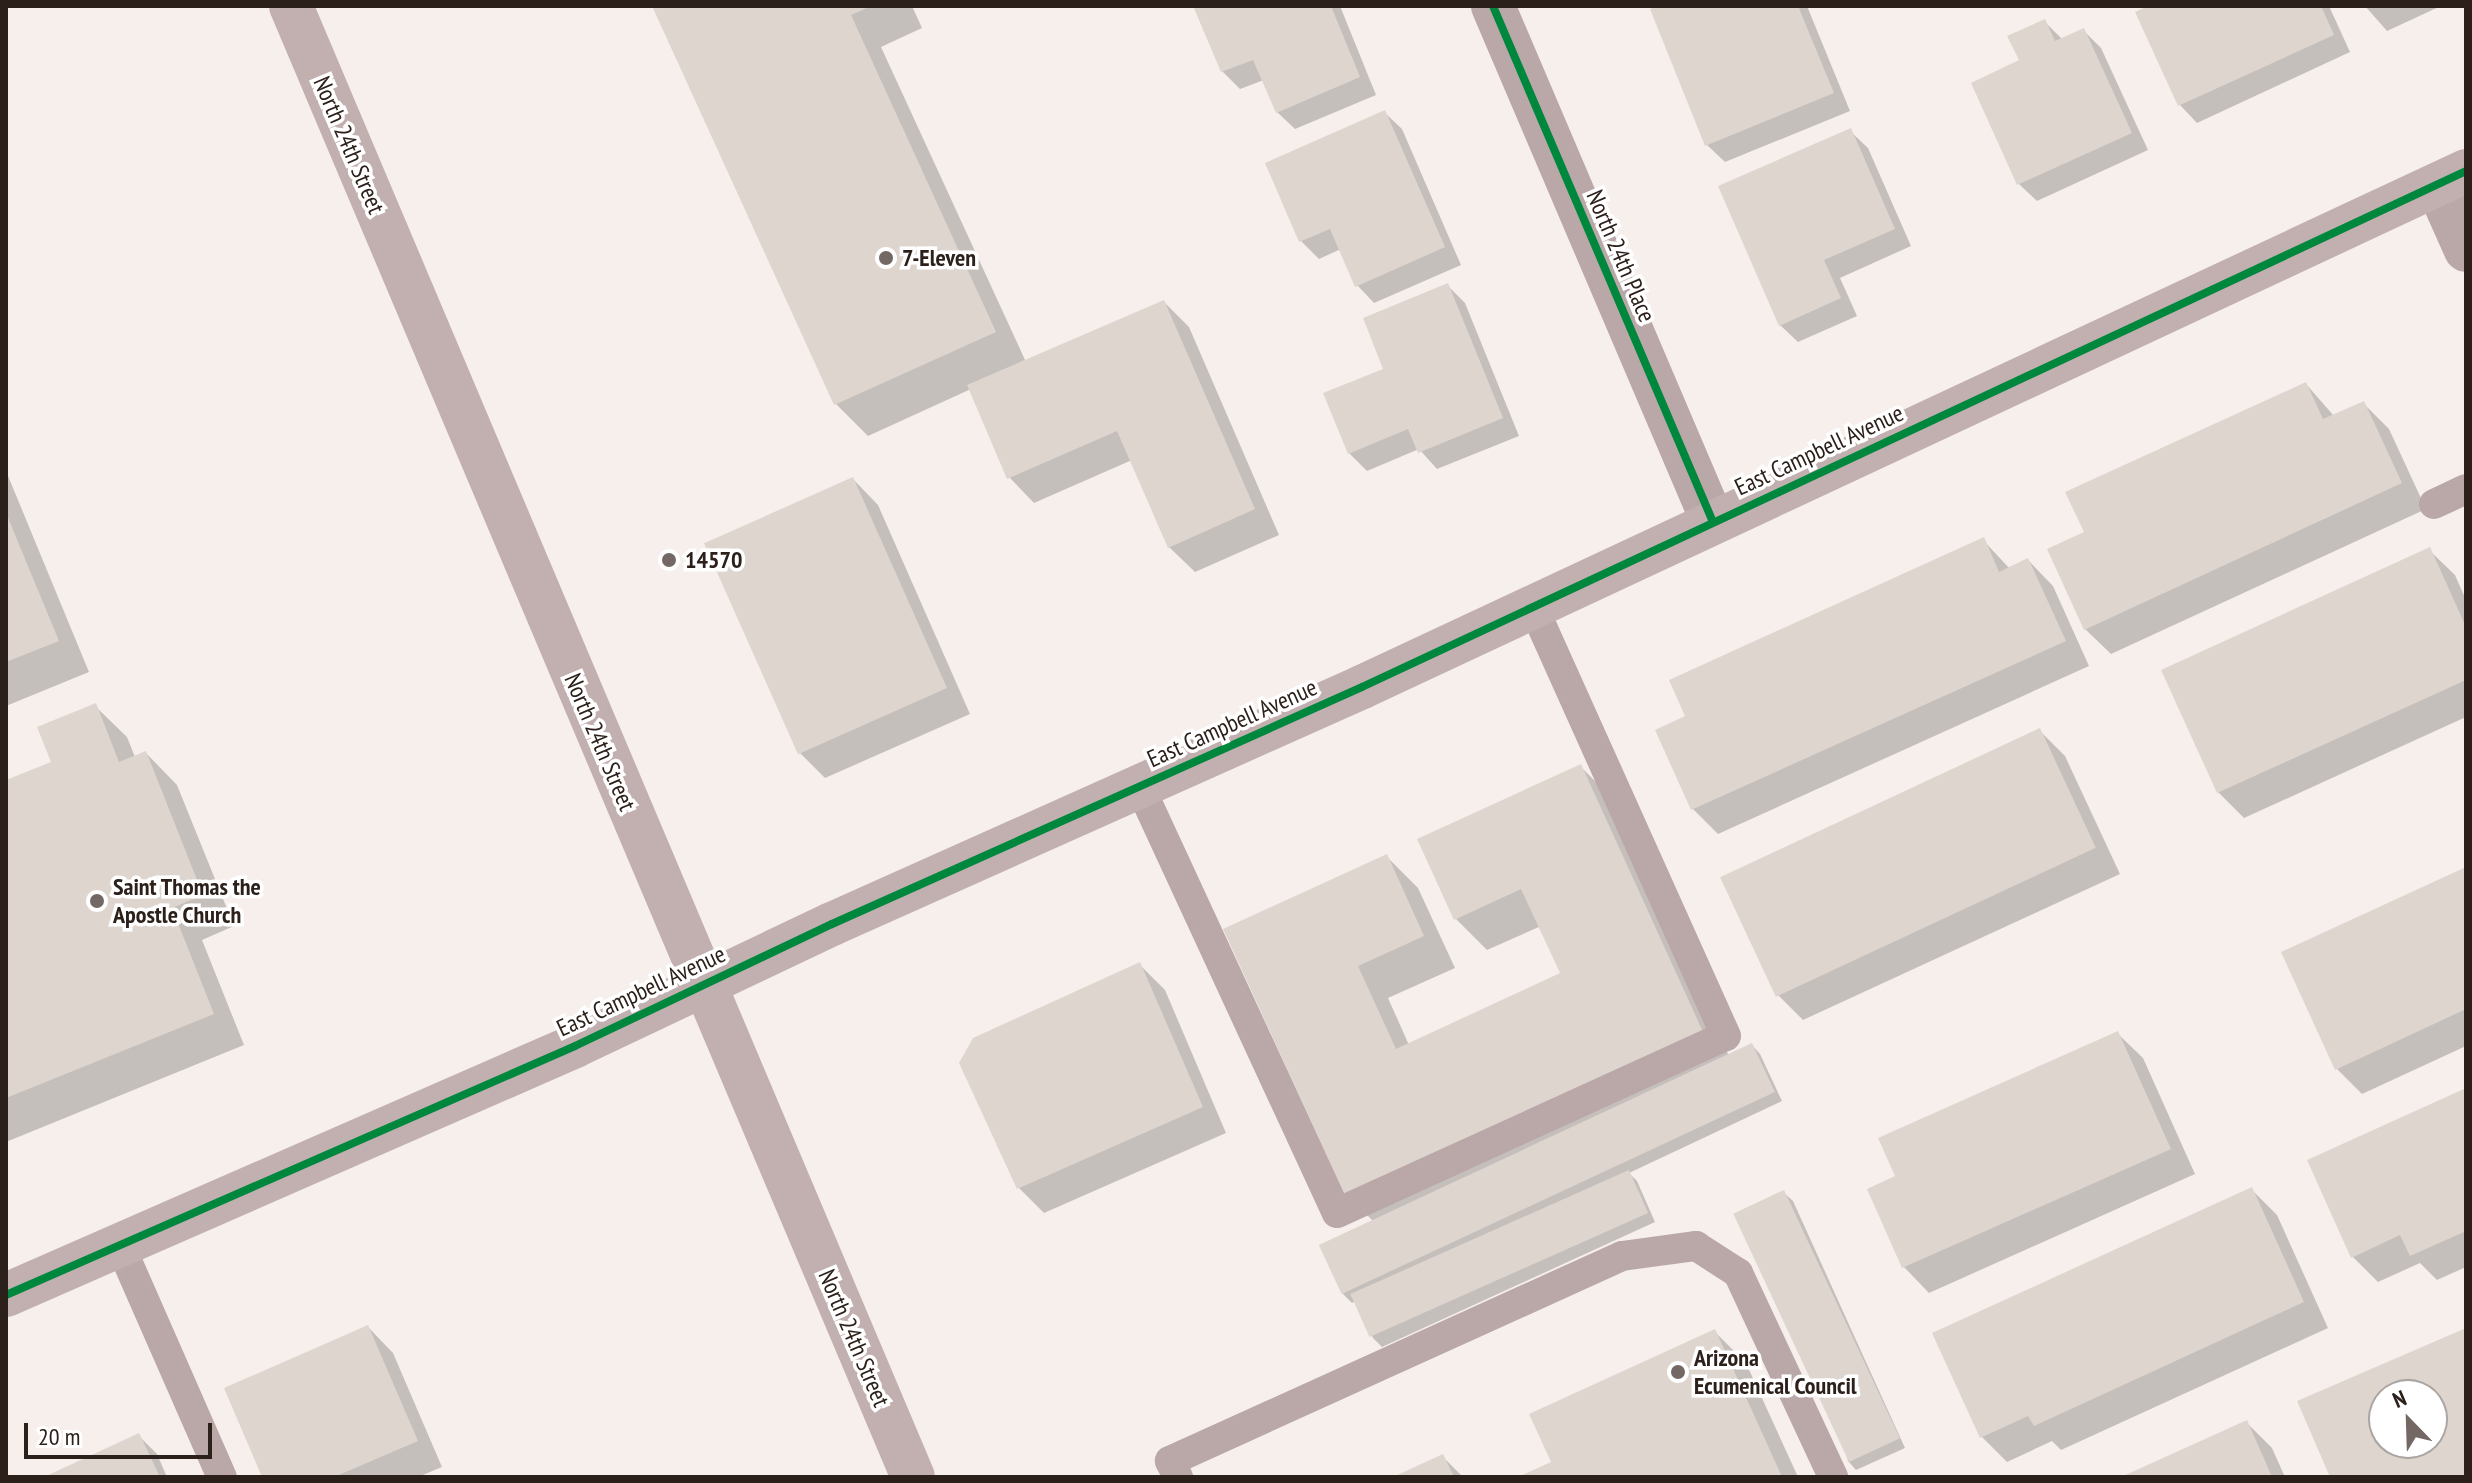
<!DOCTYPE html>
<style>
body{margin:0}
#map{position:relative;width:2472px;height:1483px;overflow:hidden;background:#f7efec;font-family:"PT Sans Narrow",sans-serif}
div>[style]{position:absolute}
.shadow>*{inset:0;background:#0003}
.building>*{inset:0;background:#ded5cf;transform-origin:0 0}
.lane>*{height:30px;margin:-15px;padding:0 15px;transform-origin:15px;border-radius:15px;background:#baa8a9}
.street>*{height:44px;margin:-22px;padding:0 22px;transform-origin:22px;border-radius:22px;background:#baa8a9}
.secondary>*{height:44px;margin:-22px;padding:0 22px;transform-origin:22px;border-radius:22px;background:#c2b0b0}
.cycleway>*{height:8px;margin:-4px;padding:0 4px;transform-origin:4px;border-radius:4px;background:#00873e}
.dots>*{width:22px;height:22px;translate:-50% -50%;box-sizing:border-box;border:4px solid #fff;border-radius:50%}
span{translate:-50% -50%;white-space:nowrap;text-align:center;line-height:1.15;-webkit-text-stroke:7px #fff;paint-order:stroke}
.street-label{font-size:24px;color:#2c201b}
.poi-label{font-size:24px;color:#2c201b;font-weight:700}
.left{translate:0 -50%;text-align:left}
.frame{position:absolute;inset:0;border:8px solid #2c201b;pointer-events:none}
.north{position:absolute;left:2368px;top:1379px;width:80px;height:80px;box-sizing:border-box;background:#fff;border:2px solid #aba6a4;border-radius:50%;rotate:337deg;font-size:22px;font-weight:700;line-height:32px;text-align:center;color:#2c201b}
.north::after{content:'';display:block;margin:auto;width:28px;height:36px;background:#736864;clip-path:polygon(50% 0,100% 100%,50% 72%,0 100%)}
.scale{position:absolute;left:24px;top:1423px;width:188px;height:36px;box-sizing:border-box;border:4px solid #2c201b;border-top:0;padding-left:10px;font-size:24px;line-height:28px;white-space:nowrap;color:#2c201b;-webkit-text-stroke:6px #fff;paint-order:stroke}
</style>
<div id="map">
<div class="shadow">
<i style="clip-path:polygon(654px 6px,912px 6px,922px 28px,881px 47px,1026px 362px,1164px 302px,1189px 327px,1279px 535px,1195px 572px,1169px 547px,1132px 460px,1034px 503px,1009px 477px,971px 389px,868px 436px,836px 404px)"></i>
<i style="clip-path:polygon(1195px 6px,1340px 6px,1376px 95px,1295px 129px,1277px 112px,1264px 80px,1240px 89px,1222px 71px)"></i>
<i style="clip-path:polygon(1664px 6px,1807px 6px,1850px 111px,1725px 162px,1707px 145px)"></i>
<i style="clip-path:polygon(2153px 6px,2329px 6px,2350px 52px,2197px 123px,2180px 105px)"></i>
<i style="clip-path:polygon(2365px 6px,2441px 6px,2387px 31px)"></i>
<i style="clip-path:polygon(2044px 21px,2062px 39px,2084px 31px,2101px 48px,2148px 150px,2037px 201px,2019px 184px,2021px 61px)"></i>
<i style="clip-path:polygon(1384px 112px,1402px 129px,1461px 265px,1374px 303px,1357px 285px,1341px 249px,1319px 259px,1301px 241px)"></i>
<i style="clip-path:polygon(1850px 131px,1868px 148px,1911px 246px,1840px 278px,1857px 316px,1798px 342px,1780px 325px)"></i>
<i style="clip-path:polygon(1448px 286px,1465px 303px,1519px 436px,1437px 469px,1419px 449px,1367px 471px,1349px 453px,1386px 370px)"></i>
<i style="clip-path:polygon(2306px 384px,2334px 416px,2363px 403px,2389px 429px,2426px 509px,2111px 654px,2085px 629px,2087px 533px)"></i>
<i style="clip-path:polygon(6px 471px,89px 672px,6px 706px)"></i>
<i style="clip-path:polygon(853px 479px,878px 505px,970px 714px,825px 778px,799px 752px)"></i>
<i style="clip-path:polygon(1983px 540px,2010px 569px,2028px 560px,2053px 586px,2089px 666px,1718px 834px,1693px 809px,1688px 717px)"></i>
<i style="clip-path:polygon(2429px 550px,2455px 575px,2466px 600px,2466px 717px,2244px 818px,2218px 792px)"></i>
<i style="clip-path:polygon(95px 706px,127px 737px,135px 757px,146px 753px,177px 785px,234px 926px,202px 940px,244px 1045px,6px 1142px,6px 782px,54px 763px)"></i>
<i style="clip-path:polygon(2039px 730px,2065px 756px,2120px 874px,1803px 1020px,1778px 995px,1723px 877px)"></i>
<i style="clip-path:polygon(1580px 766px,1612px 798px,1729px 1056px,1752px 1045px,1760px 1054px,1782px 1101px,1629px 1173px,1637px 1181px,1655px 1222px,1382px 1347px,1373px 1338px,1356px 1301px,1352px 1303px,1343px 1294px,1321px 1247px,1374px 1222px,1346px 1194px,1226px 930px,1386px 856px,1418px 888px,1455px 968px,1388px 998px,1409px 1045px,1563px 974px,1541px 926px,1487px 950px,1456px 919px)"></i>
<i style="clip-path:polygon(2466px 869px,2466px 1046px,2362px 1094px,2337px 1069px)"></i>
<i style="clip-path:polygon(1140px 965px,1165px 990px,1226px 1133px,1044px 1213px,1019px 1188px)"></i>
<i style="clip-path:polygon(2117px 1033px,2143px 1058px,2195px 1174px,1929px 1293px,1904px 1267px,1869px 1190px,1898px 1177px)"></i>
<i style="clip-path:polygon(2466px 1090px,2466px 1267px,2437px 1280px,2420px 1263px,2378px 1282px,2353px 1257px,2310px 1161px)"></i>
<i style="clip-path:polygon(2251px 1189px,2277px 1215px,2328px 1328px,2061px 1450px,2052px 1441px,2007px 1462px,1981px 1436px)"></i>
<i style="clip-path:polygon(1784px 1193px,1793px 1201px,1905px 1448px,1856px 1470px,1848px 1461px)"></i>
<i style="clip-path:polygon(368px 1327px,393px 1353px,442px 1467px,418px 1477px,264px 1477px)"></i>
<i style="clip-path:polygon(1714px 1331px,1746px 1363px,1798px 1477px,1523px 1477px,1554px 1463px)"></i>
<i style="clip-path:polygon(2247px 1423px,2272px 1448px,2285px 1477px,2126px 1477px)"></i>
<i style="clip-path:polygon(139px 1436px,157px 1454px,167px 1477px,49px 1477px)"></i>
<i style="clip-path:polygon(1443px 1457px,1463px 1477px,1398px 1477px)"></i>
</div>
<div class="building">
<i style="clip-path:polygon(652px 6px,871px 6px,851px 15px,996px 332px,834px 405px)"></i>
<i style="clip-path:polygon(1193px 6px,1331px 6px,1360px 77px,1276px 113px,1253px 60px,1221px 72px)"></i>
<i style="clip-path:polygon(1658px 6px,1798px 6px,1834px 93px,1705px 146px,1650px 9px)"></i>
<i style="clip-path:polygon(2148px 6px,2321px 6px,2334px 35px,2178px 106px,2135px 12px)"></i>
<i style="clip-path:polygon(2045px 19px,2055px 41px,2084px 28px,2132px 133px,2017px 185px,1971px 83px,2019px 60px,2007px 36px)"></i>
<i style="clip-path:polygon(1385px 110px,1445px 247px,1355px 287px,1330px 229px,1299px 242px,1265px 163px)"></i>
<i style="clip-path:polygon(1851px 128px,1895px 229px,1824px 260px,1841px 298px,1779px 326px,1718px 186px)"></i>
<i style="clip-path:polygon(1448px 283px,1503px 418px,1418px 453px,1408px 429px,1348px 454px,1323px 393px,1383px 369px,1363px 318px)"></i>
<i style="clip-path:polygon(1164px 300px,1255px 509px,1168px 548px,1117px 431px,1007px 479px,967px 385px)"></i>
<i style="clip-path:polygon(2306px 382px,2323px 419px,2364px 401px,2402px 483px,2084px 630px,2047px 549px,2084px 532px,2065px 492px)"></i>
<i style="left:853px;top:477px;width:231px;height:163px;rotate:66deg"></i>
<i style="clip-path:polygon(6px 513px,59px 641px,6px 662px)"></i>
<i style="clip-path:polygon(1984px 537px,1999px 572px,2028px 558px,2066px 641px,1691px 810px,1655px 730px,1685px 716px,1669px 680px)"></i>
<i style="clip-path:polygon(2430px 547px,2466px 627px,2466px 680px,2217px 793px,2161px 670px)"></i>
<i style="clip-path:polygon(96px 703px,119px 762px,146px 751px,203px 895px,172px 908px,214px 1014px,6px 1098px,6px 780px,51px 762px,37px 727px)"></i>
<i style="left:2040px;top:728px;width:132px;height:353px;rotate:65deg"></i>
<i style="clip-path:polygon(1581px 764px,1703px 1032px,1345px 1195px,1223px 929px,1387px 854px,1424px 936px,1358px 966px,1396px 1049px,1560px 973px,1521px 889px,1454px 920px,1417px 839px)"></i>
<i style="clip-path:polygon(2466px 867px,2466px 1009px,2335px 1070px,2281px 952px)"></i>
<i style="clip-path:polygon(1140px 962px,1203px 1107px,1017px 1189px,959px 1063px,973px 1038px)"></i>
<i style="clip-path:polygon(2118px 1031px,2171px 1149px,1902px 1268px,1867px 1189px,1895px 1176px,1878px 1138px)"></i>
<i style="left:1752px;top:1043px;width:54px;height:478px;rotate:65deg"></i>
<i style="clip-path:polygon(2466px 1088px,2466px 1231px,2410px 1256px,2400px 1235px,2351px 1258px,2307px 1160px)"></i>
<i style="left:1629px;top:1170px;width:47px;height:305px;rotate:66deg"></i>
<i style="clip-path:polygon(2252px 1187px,2304px 1302px,2034px 1426px,2028px 1416px,1980px 1438px,1932px 1333px)"></i>
<i style="left:1784px;top:1190px;width:274px;height:56px;rotate:65deg"></i>
<i style="clip-path:polygon(368px 1325px,418px 1441px,334px 1477px,262px 1477px,224px 1388px)"></i>
<i style="clip-path:polygon(evenodd,2466px 1328px,2466px 1477px,2330px 1477px,2297px 1401px,2466px 1328px,2384px 1395px,2432px 1395px,2432px 1443px,2384px 1443px,2384px 1395px)"></i>
<i style="clip-path:polygon(1715px 1329px,1782px 1477px,1518px 1477px,1551px 1462px,1529px 1414px)"></i>
<i style="clip-path:polygon(2247px 1420px,2272px 1477px,2121px 1477px)"></i>
<i style="clip-path:polygon(139px 1433px,160px 1477px,44px 1477px)"></i>
<i style="clip-path:polygon(1443px 1454px,1454px 1477px,1393px 1477px)"></i>
</div>
<div class="lane">
<i style="left:2434px;top:504px;width:35px;rotate:-25deg"></i>
<i style="left:1140px;top:787px;width:469px;rotate:65.2deg"></i>
<i style="left:1337px;top:1213px;width:427px;rotate:-24.5deg"></i>
<i style="left:1726px;top:1036px;width:470px;rotate:-114.2deg"></i>
<i style="left:120px;top:1245px;width:253px;rotate:66.3deg"></i>
<i style="left:1178px;top:1477px;width:18px;rotate:-117deg"></i>
<i style="left:1170px;top:1461px;width:496px;rotate:-24.4deg"></i>
<i style="left:1622px;top:1256px;width:75px;rotate:-7.7deg"></i>
<i style="left:1696px;top:1246px;width:50px;rotate:32.7deg"></i>
<i style="left:1738px;top:1273px;width:225px;rotate:65deg"></i>
</div>
<div class="street">
<i style="left:1493px;top:6px;width:561px;rotate:66.91deg"></i>
<i style="left:2437px;top:185px;width:71px;rotate:66deg"></i>
</div>
<div class="secondary">
<i style="left:291px;top:6px;width:1597px;rotate:67.08deg"></i>
<i style="left:6px;top:1295px;width:621px;rotate:-23.63deg"></i>
<i style="left:575px;top:1046px;width:284px;rotate:-25.4deg"></i>
<i style="left:832px;top:924px;width:581px;rotate:-24.09deg"></i>
<i style="left:1362px;top:687px;width:1219px;rotate:-25.05deg"></i>
</div>
<div class="cycleway">
<i style="left:1493px;top:6px;width:561px;rotate:66.91deg"></i>
<i style="left:6px;top:1295px;width:621px;rotate:-23.63deg"></i>
<i style="left:575px;top:1046px;width:284px;rotate:-25.4deg"></i>
<i style="left:832px;top:924px;width:581px;rotate:-24.09deg"></i>
<i style="left:1362px;top:687px;width:1219px;rotate:-25.05deg"></i>
</div>
<div class="dots">
<i style="left:886px;top:258px;background:#736864"></i>
<i style="left:669px;top:560px;background:#736864"></i>
<i style="left:97px;top:901px;background:#736864"></i>
<i style="left:1678px;top:1372px;background:#736864"></i>
</div>
<div class="street-label">
<span style="left:349px;top:145px;rotate:67deg">North 24th Street</span>
<span style="left:1621px;top:256px;rotate:67deg">North 24th Place</span>
<span style="left:1819px;top:450px;rotate:-25deg">East Campbell Avenue</span>
<span style="left:1232px;top:723px;rotate:-24deg">East Campbell Avenue</span>
<span style="left:600px;top:742px;rotate:67deg">North 24th Street</span>
<span style="left:641px;top:991px;rotate:-25deg">East Campbell Avenue</span>
<span style="left:854px;top:1338px;rotate:67deg">North 24th Street</span>
</div>
<div class="poi-label">
<span class="left" style="left:902px;top:258px">7-Eleven</span>
<span class="left" style="left:685px;top:560px">14570</span>
<span class="left" style="left:113px;top:901px">Saint Thomas the<br>Apostle Church</span>
<span class="left" style="left:1694px;top:1372px">Arizona<br>Ecumenical Council</span>
</div>
<div class="frame"></div>
<div class="north">N</div>
<div class="scale">20 m</div>
</div>
